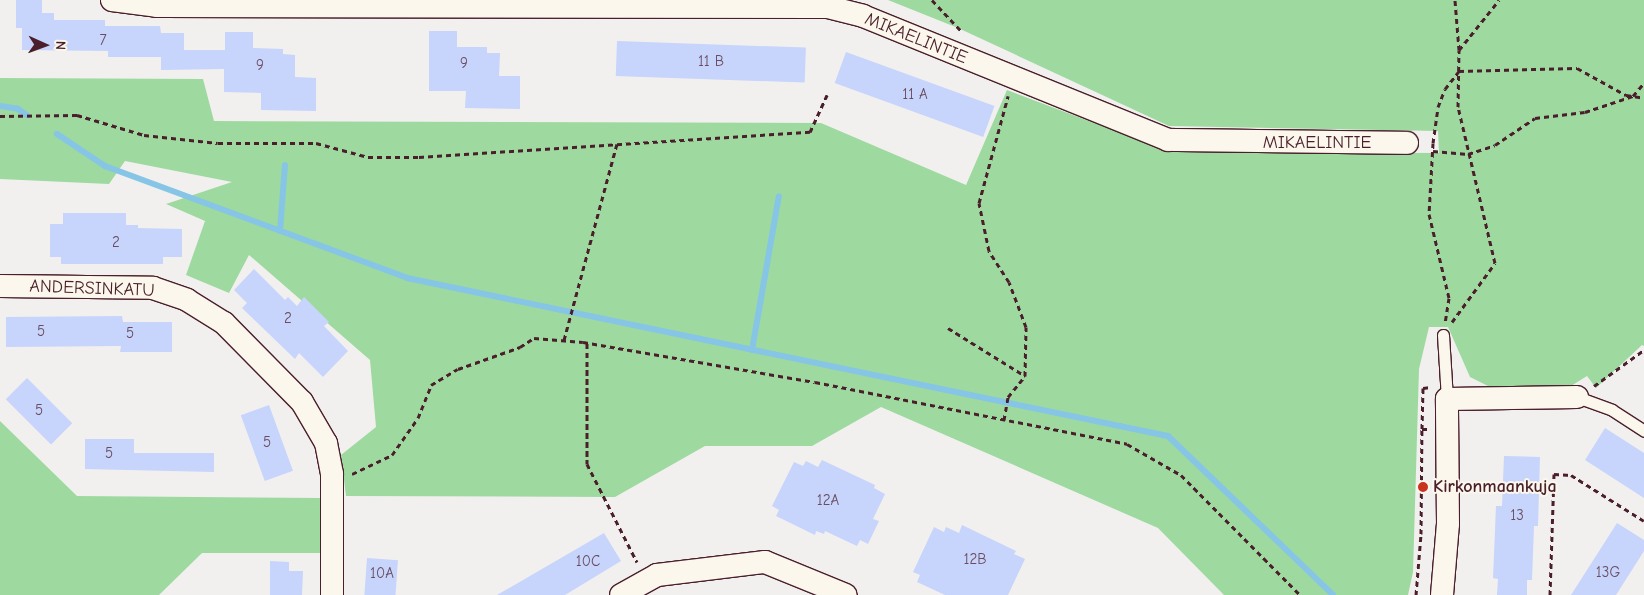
<!DOCTYPE html>
<style>
body{margin:0}
#map{position:relative;width:1644px;height:595px;overflow:hidden;background:#f1f0ef;font-family:"Comic Neue",sans-serif}
div>[style]{position:absolute}
.green>*{inset:0;background:#9ed9a0}
.stream>*{height:6px;margin:-3px;padding:0 3px;transform-origin:3px;border-radius:3px;background:#86c5e6}
.building>*{inset:0;background:#c7d4fb;transform-origin:0 0}
.path>*{height:3px;margin-top:-1.5px;transform-origin:0;background:repeating-linear-gradient(90deg,#4a1f2b 0 5px,transparent 0 9px)}
.roads{filter:drop-shadow(1px 0 #4a1f2b) drop-shadow(-1px 0 #4a1f2b) drop-shadow(0 1px #4a1f2b) drop-shadow(0 -1px #4a1f2b)}
.service>*{height:11px;margin:-5.5px;padding:0 5.5px;transform-origin:5.5px;border-radius:5.5px;background:#fbf7ec}
.minor>*{height:22px;margin:-11px;padding:0 11px;transform-origin:11px;border-radius:11px;background:#fbf7ec}
.dots>*{width:14px;height:14px;translate:-50% -50%;box-sizing:border-box;border:2px solid #fbf7ec;border-radius:50%}
span{translate:-50% -50%;white-space:nowrap;text-align:center;line-height:1.15;-webkit-text-stroke:4px #fbf7ec;paint-order:stroke}
.number-label{font-size:15px;color:#694c5f}
.number-label span{-webkit-text-stroke-width:0}
.street-label{font-size:18px;color:#4a1f2b}
.poi-label{font-size:18px;color:#4a1f2b;font-weight:700}
.left{translate:0 -50%;text-align:left}
.north{position:absolute;left:20px;top:20px;width:50px;height:50px;-webkit-text-stroke:4px #fbf7ec;paint-order:stroke;rotate:92deg;font-size:14px;font-weight:700;line-height:20px;text-align:center;color:#4a1f2b}
.north::after{content:'';display:block;margin:auto;width:18px;height:22px;background:#4a1f2b;clip-path:polygon(50% 0,100% 100%,50% 72%,0 100%)}
</style>
<div id="map">
<div class="green">
<i style="clip-path:polygon(888px 0,1644px 0,1644px 346px,1642px 345px,1596px 388px,1587px 376px,1571px 386px,1488px 386px,1470px 377px,1448px 327px,1429px 327px,1419px 369px,1413px 572px,1408px 595px,1224px 595px,1158px 528px,881px 407px,812px 446px,705px 446px,615px 497px,346px 496px,341px 455px,376px 427px,370px 360px,249px 255px,229px 293px,186px 275px,205px 221px,212px 224px,166px 204px,232px 182px,125px 161px,109px 184px,0 179px,0 78px,203px 79px,214px 121px,821px 123px,966px 185px,1007px 90px,1171px 152px,1439px 153px,1438px 131px,1169px 126px,958px 28px)"></i>
<i style="clip-path:polygon(0 421px,77px 496px,321px 498px,320px 553px,202px 553px,159px 595px,0 595px)"></i>
</div>
<div class="stream">
<i style="left:0;top:106px;width:18px;rotate:9deg"></i>
<i style="left:18px;top:109px;width:11px;rotate:34deg"></i>
<i style="left:57px;top:134px;width:58px;rotate:33.7deg"></i>
<i style="left:105px;top:166px;width:322px;rotate:20.3deg"></i>
<i style="left:407px;top:278px;width:777px;rotate:11.73deg"></i>
<i style="left:1168px;top:436px;width:229px;rotate:43.9deg"></i>
<i style="left:280px;top:231px;width:66px;rotate:-85.7deg"></i>
<i style="left:752px;top:350px;width:156px;rotate:-80.1deg"></i>
</div>
<div class="building">
<i style="clip-path:polygon(16px 0,42px 0,42px 13px,54px 13px,54px 20px,105px 20px,105px 26px,160px 26px,161px 33px,184px 33px,184px 50px,225px 50px,225px 32px,253px 32px,253px 48px,283px 49px,283px 54px,295px 55px,295px 77px,316px 78px,316px 111px,261px 110px,261px 93px,224px 92px,224px 69px,161px 70px,161px 57px,108px 57px,108px 51px,22px 50px,22px 28px,16px 28px)"></i>
<i style="clip-path:polygon(429px 31px,457px 31px,457px 47px,487px 47px,487px 53px,500px 53px,499px 76px,520px 76px,520px 109px,465px 108px,466px 91px,429px 91px)"></i>
<i style="left:617px;top:41px;width:189px;height:35px;rotate:2deg"></i>
<i style="left:846px;top:52px;width:158px;height:33px;rotate:20deg"></i>
<i style="clip-path:polygon(63px 213px,126px 213px,126px 225px,138px 225px,138px 228px,182px 229px,182px 257px,163px 257px,163px 264px,61px 264px,61px 257px,50px 257px,50px 224px,63px 224px)"></i>
<i style="clip-path:polygon(254px 269px,285px 300px,288px 297px,297px 306px,304px 297px,329px 322px,324px 326px,348px 351px,323px 377px,299px 353px,295px 359px,242px 308px,247px 303px,234px 290px)"></i>
<i style="clip-path:polygon(122px 316px,123px 322px,172px 322px,172px 352px,120px 352px,121px 346px,6px 347px,6px 317px)"></i>
<i style="left:27px;top:378px;width:64px;height:30px;rotate:45deg"></i>
<i style="left:269px;top:405px;width:70px;height:30px;rotate:70deg"></i>
<i style="clip-path:polygon(1605px 428px,1644px 453px,1644px 498px,1585px 460px)"></i>
<i style="clip-path:polygon(85px 439px,134px 439px,134px 453px,214px 453px,214px 472px,85px 469px)"></i>
<i style="clip-path:polygon(1504px 456px,1540px 457px,1538px 526px,1534px 526px,1532px 580px,1527px 580px,1527px 595px,1497px 595px,1498px 579px,1493px 578px,1496px 506px,1502px 506px)"></i>
<i style="clip-path:polygon(822px 460px,875px 485px,874px 488px,885px 494px,873px 519px,879px 521px,868px 544px,860px 540px,857px 546px,825px 531px,824px 534px,816px 531px,815px 535px,776px 516px,779px 510px,772px 506px,794px 462px,803px 466px,806px 461px,818px 467px)"></i>
<i style="clip-path:polygon(1617px 523px,1644px 540px,1644px 551px,1616px 595px,1571px 595px)"></i>
<i style="clip-path:polygon(962px 525px,1016px 551px,1014px 554px,1025px 559px,1008px 595px,945px 595px,917px 582px,920px 575px,913px 572px,934px 527px,944px 532px,946px 527px,959px 533px)"></i>
<i style="clip-path:polygon(604px 533px,621px 561px,565px 595px,497px 595px)"></i>
<i style="left:367px;top:558px;width:31px;height:37px;rotate:4deg"></i>
<i style="clip-path:polygon(270px 561px,289px 562px,289px 571px,303px 571px,302px 595px,270px 595px)"></i>
</div>
<div class="path">
<i style="left:932px;top:0;width:44px;rotate:46.8deg"></i>
<i style="left:1459px;top:50px;width:64px;rotate:-51.3deg"></i>
<i style="left:0;top:116px;width:77px;rotate:-0.7deg"></i>
<i style="left:77px;top:115px;width:70px;rotate:16.6deg"></i>
<i style="left:144px;top:135px;width:74px;rotate:6.2deg"></i>
<i style="left:218px;top:143px;width:98px"></i>
<i style="left:316px;top:143px;width:54px;rotate:15.1deg"></i>
<i style="left:368px;top:157px;width:51px"></i>
<i style="left:419px;top:157px;width:392px;rotate:-3.7deg"></i>
<i style="left:810px;top:132px;width:41px;rotate:-65.3deg"></i>
<i style="left:1433px;top:143px;width:36px;rotate:-82deg"></i>
<i style="left:1438px;top:107px;width:19px;rotate:-69deg"></i>
<i style="left:1445px;top:89px;width:23px;rotate:-52deg"></i>
<i style="left:1459px;top:71px;width:118px;rotate:-1.5deg"></i>
<i style="left:1577px;top:68px;width:56px;rotate:28.9deg"></i>
<i style="left:1626px;top:95px;width:18px;rotate:9deg"></i>
<i style="left:1433px;top:143px;width:71px;rotate:93.2deg"></i>
<i style="left:1429px;top:214px;width:86px;rotate:76.6deg"></i>
<i style="left:1449px;top:298px;width:24px;rotate:99deg"></i>
<i style="left:1433px;top:151px;width:35px;rotate:5deg"></i>
<i style="left:1468px;top:154px;width:28px;rotate:-18deg"></i>
<i style="left:1495px;top:145px;width:48px;rotate:-34deg"></i>
<i style="left:1535px;top:118px;width:50px;rotate:-6.8deg"></i>
<i style="left:1585px;top:112px;width:51px;rotate:-18.4deg"></i>
<i style="left:1633px;top:96px;width:17px;rotate:-50deg"></i>
<i style="left:1452px;top:322px;width:73px;rotate:-53.9deg"></i>
<i style="left:1495px;top:263px;width:160px;rotate:-103.3deg"></i>
<i style="left:1458px;top:107px;width:57px;rotate:-89deg"></i>
<i style="left:1459px;top:50px;width:50px;rotate:-94.6deg"></i>
<i style="left:948px;top:328px;width:91px;rotate:31.9deg"></i>
<i style="left:564px;top:340px;width:203px;rotate:-74.9deg"></i>
<i style="left:587px;top:343px;width:121px;rotate:90deg"></i>
<i style="left:587px;top:464px;width:110px;rotate:63deg"></i>
<i style="left:1594px;top:386px;width:62px;rotate:-35.8deg"></i>
<i style="left:1004px;top:420px;width:23px;rotate:-80deg"></i>
<i style="left:1008px;top:397px;width:27px;rotate:-51deg"></i>
<i style="left:1025px;top:376px;width:49px;rotate:-88.8deg"></i>
<i style="left:1026px;top:327px;width:48px;rotate:-110.7deg"></i>
<i style="left:1009px;top:282px;width:37px;rotate:-123deg"></i>
<i style="left:989px;top:251px;width:49px;rotate:-101.8deg"></i>
<i style="left:979px;top:203px;width:111px;rotate:-74.8deg"></i>
<i style="left:1422px;top:429px;width:41px;rotate:-88.6deg"></i>
<i style="left:1423px;top:388px;width:8px;rotate:-7deg"></i>
<i style="left:352px;top:474px;width:44px;rotate:-25.4deg"></i>
<i style="left:392px;top:455px;width:45px;rotate:-54.9deg"></i>
<i style="left:418px;top:418px;width:35px;rotate:-68deg"></i>
<i style="left:431px;top:385px;width:31px;rotate:-31deg"></i>
<i style="left:458px;top:369px;width:66px;rotate:-19.5deg"></i>
<i style="left:520px;top:347px;width:17px;rotate:-33deg"></i>
<i style="left:534px;top:338px;width:49px;rotate:4.7deg"></i>
<i style="left:583px;top:342px;width:235px;rotate:9.8deg"></i>
<i style="left:815px;top:382px;width:318px;rotate:11.2deg"></i>
<i style="left:1127px;top:444px;width:62px;rotate:29.9deg"></i>
<i style="left:1181px;top:475px;width:169px;rotate:45.2deg"></i>
<i style="left:1416px;top:595px;width:61px;rotate:-85.3deg"></i>
<i style="left:1421px;top:534px;width:105px;rotate:-89.5deg"></i>
<i style="left:1422px;top:429px;width:5px"></i>
<i style="left:1550px;top:595px;width:121px;rotate:-88.1deg"></i>
<i style="left:1554px;top:474px;width:17px;rotate:3deg"></i>
<i style="left:1571px;top:475px;width:86px;rotate:32.2deg"></i>
</div>
<div class="roads">
<div class="service">
<i style="left:1443px;top:335px;width:64px;rotate:86.4deg"></i>
<i style="left:1577px;top:397px;width:37px;rotate:20deg"></i>
<i style="left:1612px;top:410px;width:38px;rotate:33deg"></i>
</div>
<div class="minor">
<i style="left:112px;top:0;width:45px;rotate:7.6deg"></i>
<i style="left:157px;top:6px;width:671px;rotate:0.09deg"></i>
<i style="left:828px;top:7px;width:36px;rotate:14deg"></i>
<i style="left:863px;top:16px;width:329px;rotate:22.1deg"></i>
<i style="left:1168px;top:140px;width:239px;rotate:0.7deg"></i>
<i style="left:0;top:286px;width:153px;rotate:0.7deg"></i>
<i style="left:153px;top:288px;width:36px;rotate:19deg"></i>
<i style="left:187px;top:300px;width:44px;rotate:31.9deg"></i>
<i style="left:224px;top:323px;width:111px;rotate:45.4deg"></i>
<i style="left:302px;top:402px;width:48px;rotate:59.7deg"></i>
<i style="left:326px;top:443px;width:32px;rotate:79deg"></i>
<i style="left:332px;top:474px;width:121px;rotate:90deg"></i>
<i style="left:621px;top:595px;width:41px;rotate:-29.1deg"></i>
<i style="left:657px;top:575px;width:109px;rotate:-6.9deg"></i>
<i style="left:765px;top:562px;width:87px;rotate:22.2deg"></i>
<i style="left:1442px;top:595px;width:71px;rotate:-85.2deg"></i>
<i style="left:1448px;top:524px;width:125px;rotate:-90.5deg"></i>
<i style="left:1447px;top:399px;width:130px;rotate:-0.9deg"></i>
</div>
</div>
<div class="dots">
<i style="left:1423px;top:487px;background:#c8321e"></i>
</div>
<div class="number-label">
<span style="left:103px;top:41px">7</span>
<span style="left:711px;top:62px">11 B</span>
<span style="left:464px;top:64px">9</span>
<span style="left:260px;top:66px">9</span>
<span style="left:915px;top:95px">11 A</span>
<span style="left:116px;top:243px">2</span>
<span style="left:288px;top:319px">2</span>
<span style="left:41px;top:332px">5</span>
<span style="left:130px;top:334px">5</span>
<span style="left:39px;top:411px">5</span>
<span style="left:267px;top:443px">5</span>
<span style="left:109px;top:454px">5</span>
<span style="left:828px;top:501px">12A</span>
<span style="left:1517px;top:516px">13</span>
<span style="left:975px;top:560px">12B</span>
<span style="left:588px;top:562px">10C</span>
<span style="left:1608px;top:573px">13G</span>
<span style="left:382px;top:574px">10A</span>
</div>
<div class="street-label">
<span style="left:916px;top:39px;rotate:22deg">MIKAELINTIE</span>
<span style="left:1317px;top:143px">MIKAELINTIE</span>
<span style="left:92px;top:289px;rotate:2deg">ANDERSINKATU</span>
</div>
<div class="poi-label">
<span class="left" style="left:1433px;top:487px">Kirkonmaankuja</span>
</div>
<div class="north">N</div>
</div>
